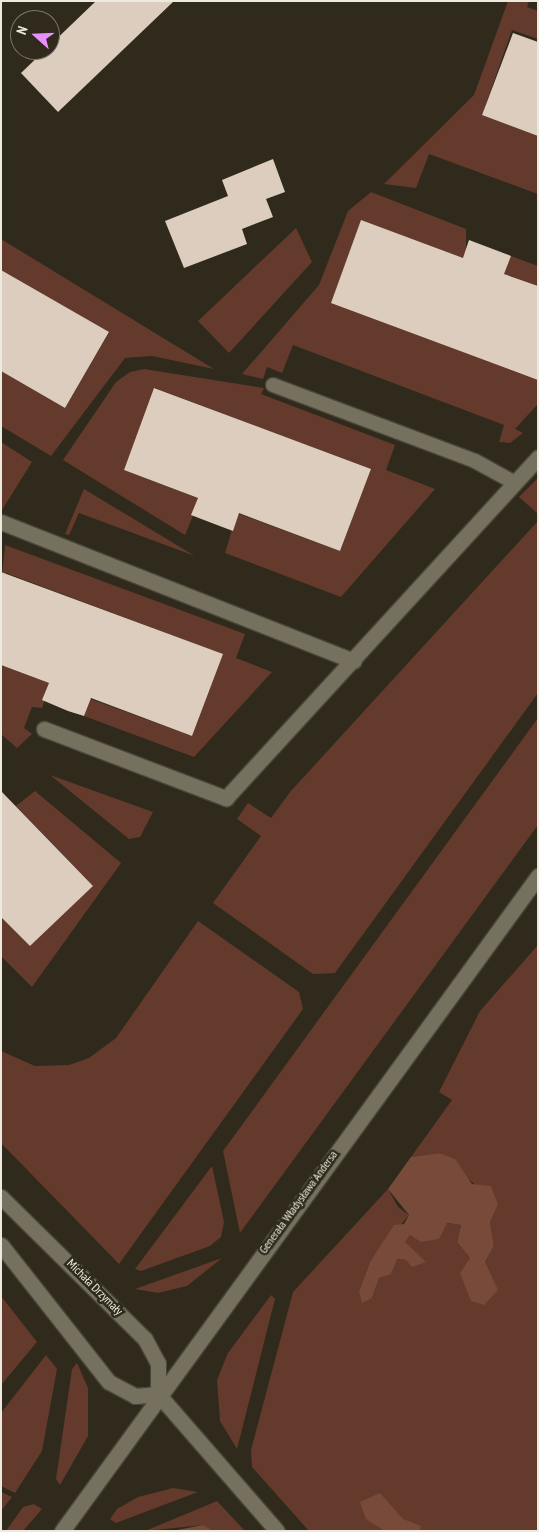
<!DOCTYPE html>
<meta charset="utf-8">
<style>
body{margin:0}
#map{position:relative;width:539px;height:1532px;overflow:hidden;background:#2f2a1b;font-family:"PT Sans Narrow",sans-serif}
div>[style]{position:absolute}
.green>*{inset:0;background:#643a2c}
.forest>*{inset:0;background:#774a3a}
.building>*{inset:0;background:#ddcdbe}
.roads{filter:drop-shadow(1px 0 #4a4639) drop-shadow(-1px 0 #4a4639) drop-shadow(0 1px #4a4639) drop-shadow(0 -1px #4a4639)}
.service>*{height:14px;margin:-7px;padding:0 7px;transform-origin:7px;border-radius:7px;background:#76715f}
.minor>*{height:15px;margin:-7.5px;padding:0 7.5px;transform-origin:7.5px;border-radius:7.5px;background:#76715f}
.secondary>*{height:15px;margin:-7.5px;padding:0 7.5px;transform-origin:7.5px;border-radius:7.5px;background:#76715f}
span{translate:-50% -50%;white-space:nowrap;text-align:center;line-height:1.15;-webkit-text-stroke:5px #2f2a1b;paint-order:stroke}
.street-label{font-size:12px;color:#ece9df}
.frame{position:absolute;inset:0;border:2px solid #ece9df;pointer-events:none}
.north{position:absolute;left:10px;top:10px;width:50px;height:50px;box-sizing:border-box;background:#2f2a1b;border:1px solid #7b7669;border-radius:50%;rotate:290deg;font-size:14px;font-weight:700;line-height:20px;text-align:center;color:#ece9df}
.north::after{content:'';display:block;margin:auto;width:18px;height:22px;background:#e88eff;clip-path:polygon(50% 0,100% 100%,50% 72%,0 100%)}
</style>
<div id="map">
<div class="green">
<i style="clip-path:polygon(508px 1px,529px 1px,527px 7px,538px 11px,538px 39px,512px 30px,482px 115px,538px 136px,538px 194px,429px 154px,416px 188px,384px 184px,474px 95px)"></i>
<i style="clip-path:polygon(371px 192px,466px 229px,466px 249px,538px 380px,538px 404px,515px 429px,523px 433px,510px 443px,499px 442px,504px 425px,293px 345px,282px 373px,267px 367px,263px 379px,242px 374px,319px 285px,348px 211px)"></i>
<i style="clip-path:polygon(296px 228px,312px 262px,229px 353px,198px 321px)"></i>
<i style="clip-path:polygon(1px 239px,214px 369px,152px 356px,125px 358px,51px 456px,1px 426px,1px 371px,65px 408px,109px 333px,1px 270px)"></i>
<i style="clip-path:polygon(511px 256px,538px 266px,538px 286px,502px 273px)"></i>
<i style="clip-path:polygon(144px 369px,264px 388px,261px 394px,395px 445px,386px 470px,435px 489px,341px 597px,225px 553px,237px 513px,340px 551px,371px 469px,155px 388px,124px 470px,200px 499px,185px 535px,63px 460px,116px 382px,130px 372px)"></i>
<i style="clip-path:polygon(1px 442px,32px 462px,2px 510px,1px 509px)"></i>
<i style="clip-path:polygon(538px 478px,538px 514px,519px 497px)"></i>
<i style="clip-path:polygon(84px 489px,195px 556px,79px 513px,69px 535px,65px 534px)"></i>
<i style="clip-path:polygon(538px 521px,538px 693px,335px 973px,313px 974px,213px 903px,261px 836px,237px 819px,248px 803px,271px 818px,290px 792px)"></i>
<i style="clip-path:polygon(5px 545px,245px 634px,236px 658px,272px 672px,194px 757px,84px 716px,88px 698px,192px 736px,222px 654px,6px 573px,1px 586px)"></i>
<i style="clip-path:polygon(1px 665px,51px 684px,42px 708px,32px 707px,24px 728px,32px 734px,17px 748px,1px 734px)"></i>
<i style="clip-path:polygon(538px 718px,538px 825px,240px 1233px,223px 1151px)"></i>
<i style="clip-path:polygon(50px 775px,153px 812px,140px 837px,129px 839px)"></i>
<i style="clip-path:polygon(35px 791px,121px 863px,32px 987px,1px 956px,1px 917px,30px 946px,93px 886px,16px 806px)"></i>
<i style="clip-path:polygon(198px 921px,299px 992px,303px 1009px,119px 1264px,1px 1143px,1px 1051px,35px 1066px,69px 1065px,89px 1058px,116px 1038px)"></i>
<i style="clip-path:polygon(538px 945px,538px 1531px,309px 1531px,252px 1467px,251px 1450px,293px 1292px,388px 1189px,398px 1207px,409px 1215px,370px 1262px,359px 1291px,372px 1298px,379px 1278px,391px 1273px,396px 1259px,425px 1262px,404px 1242px,411px 1234px,446px 1223px,461px 1225px,457px 1242px,470px 1258px,485px 1262px,494px 1246px,490px 1222px,498px 1205px,439px 1153px,411px 1157px,452px 1100px,439px 1092px,480px 1011px)"></i>
<i style="clip-path:polygon(212px 1166px,224px 1222px,221px 1237px,210px 1246px,141px 1271px,135px 1269px)"></i>
<i style="clip-path:polygon(222px 1258px,187px 1286px,158px 1293px,135px 1289px)"></i>
<i style="clip-path:polygon(271px 1295px,275px 1299px,237px 1449px,220px 1421px,217px 1380px,228px 1353px)"></i>
<i style="clip-path:polygon(1px 1296px,37px 1342px,1px 1385px)"></i>
<i style="clip-path:polygon(46px 1355px,57px 1369px,42px 1451px,15px 1493px,1px 1486px,1px 1413px)"></i>
<i style="clip-path:polygon(77px 1363px,88px 1388px,88px 1436px,60px 1485px,56px 1479px,72px 1369px)"></i>
<i style="clip-path:polygon(173px 1488px,198px 1492px,116px 1523px,110px 1519px,117px 1509px,138px 1497px)"></i>
<i style="clip-path:polygon(1px 1492px,12px 1497px,1px 1511px)"></i>
<i style="clip-path:polygon(217px 1501px,245px 1531px,214px 1531px,203px 1525px,145px 1531px)"></i>
<i style="clip-path:polygon(34px 1504px,42px 1509px,23px 1531px,6px 1531px,23px 1507px)"></i>
</div>
<div class="forest">
<i style="clip-path:polygon(439px 1153px,455px 1159px,472px 1184px,491px 1186px,498px 1205px,490px 1222px,494px 1246px,485px 1262px,498px 1290px,484px 1305px,471px 1301px,460px 1273px,470px 1258px,457px 1242px,461px 1225px,447px 1223px,439px 1239px,421px 1242px,410px 1235px,405px 1242px,426px 1262px,412px 1267px,406px 1260px,397px 1259px,391px 1274px,379px 1278px,372px 1298px,362px 1303px,359px 1291px,370px 1262px,394px 1225px,404px 1224px,409px 1215px,388px 1189px,411px 1157px)"></i>
<i style="clip-path:polygon(380px 1493px,403px 1519px,421px 1526px,420px 1531px,385px 1531px,366px 1519px,360px 1502px)"></i>
<i style="clip-path:polygon(203px 1525px,214px 1531px,172px 1531px)"></i>
</div>
<div class="building">
<i style="clip-path:polygon(96px 1px,174px 1px,58px 112px,21px 73px)"></i>
<i style="clip-path:polygon(513px 33px,538px 42px,538px 136px,482px 115px)"></i>
<i style="clip-path:polygon(273px 159px,285px 192px,266px 199px,273px 217px,242px 229px,247px 244px,184px 268px,165px 221px,228px 196px,222px 180px)"></i>
<i style="clip-path:polygon(361px 220px,463px 258px,469px 240px,511px 256px,504px 274px,538px 286px,538px 380px,331px 303px)"></i>
<i style="clip-path:polygon(1px 270px,109px 332px,65px 408px,1px 371px)"></i>
<i style="clip-path:polygon(154px 388px,371px 469px,340px 551px,239px 513px,233px 531px,217px 525px,191px 515px,198px 498px,124px 470px)"></i>
<i style="clip-path:polygon(1px 572px,223px 654px,192px 736px,91px 698px,84px 716px,68px 711px,42px 700px,49px 683px,1px 665px)"></i>
<i style="clip-path:polygon(1px 791px,93px 886px,30px 946px,1px 917px)"></i>
</div>
<div class="roads">
<div class="service">
<i style="left:273px;top:385px;width:216px;rotate:20.6deg"></i>
<i style="left:475px;top:461px;width:46px;rotate:28.8deg"></i>
</div>
<div class="minor">
<i style="left:1px;top:522px;width:379px;rotate:21.5deg"></i>
<i style="left:44px;top:729px;width:195px;rotate:20.8deg"></i>
<i style="left:226px;top:798px;width:462px;rotate:-47.5deg"></i>
<i style="left:1px;top:1197px;width:202px;rotate:44.6deg"></i>
<i style="left:145px;top:1339px;width:27px;rotate:62deg"></i>
<i style="left:158px;top:1363px;width:31px;rotate:90deg"></i>
<i style="left:1px;top:1245px;width:174px;rotate:51.8deg"></i>
<i style="left:109px;top:1382px;width:30px;rotate:28deg"></i>
<i style="left:135px;top:1396px;width:23px;rotate:-5deg"></i>
<i style="left:158px;top:1394px;width:181px;rotate:49deg"></i>
</div>
<div class="secondary">
<i style="left:62px;top:1531px;width:810px;rotate:-53.99deg"></i>
</div>
</div>
<div class="street-label">
<span style="left:298px;top:1202px;rotate:-54deg">Generała Władysława Andersa</span>
<span style="left:95px;top:1287px;rotate:45deg">Michała Drzymały</span>
</div>
<div class="frame"></div>
<div class="north">N</div>
</div>
